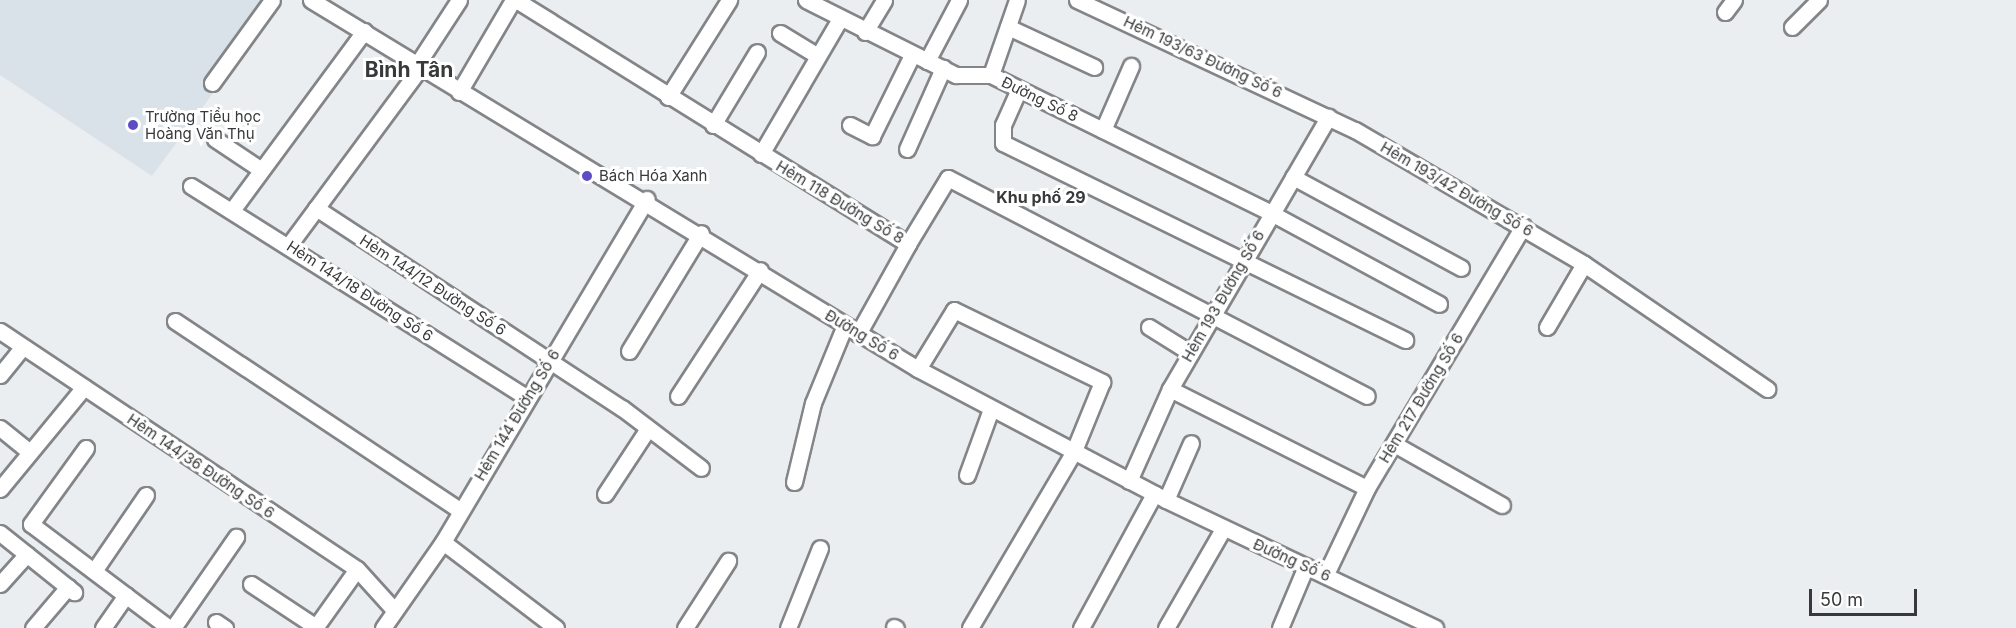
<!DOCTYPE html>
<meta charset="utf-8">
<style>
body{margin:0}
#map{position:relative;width:2016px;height:628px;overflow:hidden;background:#ebeef1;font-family:Inter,sans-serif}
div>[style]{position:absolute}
.built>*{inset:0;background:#d9e2e9}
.roads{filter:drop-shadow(2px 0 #838588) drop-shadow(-2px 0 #838588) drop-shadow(0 2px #838588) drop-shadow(0 -2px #838588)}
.minor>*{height:15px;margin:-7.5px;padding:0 7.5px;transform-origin:7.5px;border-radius:7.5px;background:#fff}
.dots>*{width:16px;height:16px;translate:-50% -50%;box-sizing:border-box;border:3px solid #fff;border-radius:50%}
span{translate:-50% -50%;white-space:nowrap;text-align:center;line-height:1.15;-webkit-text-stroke:6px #fff;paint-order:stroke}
.street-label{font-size:15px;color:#38393a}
.poi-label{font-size:15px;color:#38393a}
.left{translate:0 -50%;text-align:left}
.neighbourhood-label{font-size:16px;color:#38393a;font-weight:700}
.district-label{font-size:21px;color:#38393a;font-weight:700}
.scale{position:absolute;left:1809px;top:589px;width:108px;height:27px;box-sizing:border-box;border:3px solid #38393a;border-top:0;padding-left:8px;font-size:18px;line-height:21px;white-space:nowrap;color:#38393a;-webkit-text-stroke:4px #fff;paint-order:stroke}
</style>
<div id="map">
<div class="built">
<i style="clip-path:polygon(0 0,266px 0,269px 17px,152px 176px,0 75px)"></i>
</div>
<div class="roads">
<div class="minor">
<i style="left:311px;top:0;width:710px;rotate:31.3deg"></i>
<i style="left:918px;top:369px;width:280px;rotate:27.8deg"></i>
<i style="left:1166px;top:500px;width:298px;rotate:25.4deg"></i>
<i style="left:516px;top:0;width:462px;rotate:31.9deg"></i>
<i style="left:908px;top:244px;width:77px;rotate:-58.8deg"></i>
<i style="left:948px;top:178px;width:472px;rotate:27.5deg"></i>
<i style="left:806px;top:0;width:168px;rotate:26.6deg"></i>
<i style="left:956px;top:75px;width:35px"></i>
<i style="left:991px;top:75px;width:312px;rotate:26.2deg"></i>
<i style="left:1271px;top:213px;width:191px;rotate:28.4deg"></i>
<i style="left:1077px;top:0;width:307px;rotate:25.1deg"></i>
<i style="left:1355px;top:130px;width:265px;rotate:30.3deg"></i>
<i style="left:1584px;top:264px;width:222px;rotate:34.3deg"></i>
<i style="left:1725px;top:12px;width:15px;rotate:-53deg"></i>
<i style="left:1008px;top:27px;width:95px;rotate:24.9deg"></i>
<i style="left:1792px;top:27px;width:38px;rotate:-45deg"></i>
<i style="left:865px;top:32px;width:37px;rotate:-59deg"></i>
<i style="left:780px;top:33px;width:44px;rotate:31.2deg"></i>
<i style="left:927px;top:61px;width:69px;rotate:-62.3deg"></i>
<i style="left:418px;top:63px;width:75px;rotate:-56.9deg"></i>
<i style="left:991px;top:75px;width:79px;rotate:-70.9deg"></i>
<i style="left:212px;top:83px;width:102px;rotate:-54.1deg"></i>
<i style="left:1019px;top:89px;width:39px;rotate:114deg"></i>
<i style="left:1003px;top:125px;width:18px;rotate:90deg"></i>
<i style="left:1003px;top:143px;width:448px;rotate:26.1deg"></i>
<i style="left:459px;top:92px;width:107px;rotate:-59.6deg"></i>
<i style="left:668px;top:97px;width:115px;rotate:-57.8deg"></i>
<i style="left:713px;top:125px;width:85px;rotate:-58.9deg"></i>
<i style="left:850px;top:125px;width:25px;rotate:27deg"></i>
<i style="left:872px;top:136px;width:90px;rotate:-63.7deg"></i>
<i style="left:1103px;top:130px;width:70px;rotate:-66.4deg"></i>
<i style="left:215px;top:139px;width:54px;rotate:33.7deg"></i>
<i style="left:907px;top:149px;width:89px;rotate:-66deg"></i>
<i style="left:761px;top:154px;width:156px;rotate:-59.7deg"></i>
<i style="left:1293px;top:177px;width:191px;rotate:28.4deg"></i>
<i style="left:191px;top:186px;width:397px;rotate:32.2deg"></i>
<i style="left:316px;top:208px;width:366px;rotate:33.2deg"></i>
<i style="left:622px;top:408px;width:99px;rotate:37.2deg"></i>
<i style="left:233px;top:209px;width:221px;rotate:-53.6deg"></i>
<i style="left:289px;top:245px;width:224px;rotate:-53.5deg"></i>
<i style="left:175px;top:321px;width:343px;rotate:33.6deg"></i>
<i style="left:1149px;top:327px;width:49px;rotate:31.8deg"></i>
<i style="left:1547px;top:327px;width:73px;rotate:-59.6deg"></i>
<i style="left:0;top:331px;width:429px;rotate:33.7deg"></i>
<i style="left:357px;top:569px;width:55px;rotate:47.9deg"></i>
<i style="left:858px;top:334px;width:103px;rotate:-60.9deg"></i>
<i style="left:629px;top:351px;width:138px;rotate:-58.6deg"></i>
<i style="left:918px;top:369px;width:69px;rotate:-58.6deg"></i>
<i style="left:954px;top:310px;width:165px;rotate:25.9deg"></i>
<i style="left:1102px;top:382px;width:77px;rotate:112.2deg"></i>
<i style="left:1073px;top:453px;width:203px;rotate:120.5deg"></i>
<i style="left:0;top:375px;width:36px;rotate:-51deg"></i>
<i style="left:1170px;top:389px;width:220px;rotate:26.7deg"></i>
<i style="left:678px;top:396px;width:150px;rotate:-56.9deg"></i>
<i style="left:0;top:428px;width:38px;rotate:39deg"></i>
<i style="left:1394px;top:444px;width:124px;rotate:29.5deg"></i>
<i style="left:86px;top:448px;width:94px;rotate:125.9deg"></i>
<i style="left:31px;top:524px;width:173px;rotate:37deg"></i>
<i style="left:967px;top:475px;width:70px;rotate:-70deg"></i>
<i style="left:1129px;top:481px;width:101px;rotate:-66deg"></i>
<i style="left:1170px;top:389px;width:315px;rotate:-59.8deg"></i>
<i style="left:794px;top:482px;width:81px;rotate:-76.5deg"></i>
<i style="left:813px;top:403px;width:84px;rotate:-67.7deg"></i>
<i style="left:0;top:489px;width:132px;rotate:-50.5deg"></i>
<i style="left:605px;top:494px;width:77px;rotate:-56.7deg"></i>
<i style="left:1166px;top:500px;width:62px;rotate:-66.3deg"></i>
<i style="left:0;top:533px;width:95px;rotate:38.6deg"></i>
<i style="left:443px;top:542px;width:142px;rotate:37.3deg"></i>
<i style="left:94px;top:571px;width:92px;rotate:-55.6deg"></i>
<i style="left:1326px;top:574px;width:95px;rotate:-64.5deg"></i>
<i style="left:1367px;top:488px;width:305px;rotate:-59.2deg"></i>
<i style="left:0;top:584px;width:40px;rotate:-48deg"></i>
<i style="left:251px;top:584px;width:78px;rotate:33.5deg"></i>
<i style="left:216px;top:622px;width:11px;rotate:34deg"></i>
<i style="left:894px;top:627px;width:2px;rotate:27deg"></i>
<i style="left:33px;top:628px;width:54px;rotate:-49.5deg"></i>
<i style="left:103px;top:628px;width:40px;rotate:-55.1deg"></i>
<i style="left:173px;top:628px;width:111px;rotate:-55.3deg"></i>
<i style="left:315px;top:628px;width:72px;rotate:-54.6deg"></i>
<i style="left:383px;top:628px;width:105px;rotate:-55.1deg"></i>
<i style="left:443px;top:542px;width:399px;rotate:-59.3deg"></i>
<i style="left:685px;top:628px;width:80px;rotate:-57.3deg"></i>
<i style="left:788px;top:628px;width:86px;rotate:-68.2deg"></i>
<i style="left:1081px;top:628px;width:153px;rotate:-61.4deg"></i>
<i style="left:1166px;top:628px;width:114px;rotate:-60.1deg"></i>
<i style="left:1280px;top:628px;width:67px;rotate:-67.2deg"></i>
</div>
</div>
<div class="dots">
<i style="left:133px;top:125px;background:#5c4dc5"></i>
<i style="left:587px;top:176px;background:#5c4dc5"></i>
</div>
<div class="street-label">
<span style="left:1203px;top:57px;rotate:25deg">Hẻm 193/63 Đường Số 6</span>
<span style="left:1040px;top:99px;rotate:26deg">Đường Số 8</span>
<span style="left:1457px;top:189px;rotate:30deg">Hẻm 193/42 Đường Số 6</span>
<span style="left:840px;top:202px;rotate:31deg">Hẻm 118 Đường Số 8</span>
<span style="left:433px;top:285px;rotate:33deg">Hẻm 144/12 Đường Số 6</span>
<span style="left:360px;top:291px;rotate:33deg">Hẻm 144/18 Đường Số 6</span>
<span style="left:1223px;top:296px;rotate:-60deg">Hẻm 193 Đường Số 6</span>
<span style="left:862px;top:335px;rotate:31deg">Đường Số 6</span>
<span style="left:1421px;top:398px;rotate:-59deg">Hẻm 217 Đường Số 6</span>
<span style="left:517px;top:415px;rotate:-59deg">Hẻm 144 Đường Số 6</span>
<span style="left:201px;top:466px;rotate:34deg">Hẻm 144/36 Đường Số 6</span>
<span style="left:1292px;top:560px;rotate:24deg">Đường Số 6</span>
</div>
<div class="poi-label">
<span class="left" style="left:145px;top:125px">Trường Tiểu học<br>Hoàng Văn Thụ</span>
<span class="left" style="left:599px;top:176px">Bách Hóa Xanh</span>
</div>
<div class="neighbourhood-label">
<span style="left:1041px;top:197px">Khu phố 29</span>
</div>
<div class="district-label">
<span style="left:409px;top:70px">Bình Tân</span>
</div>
<div class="scale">50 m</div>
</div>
